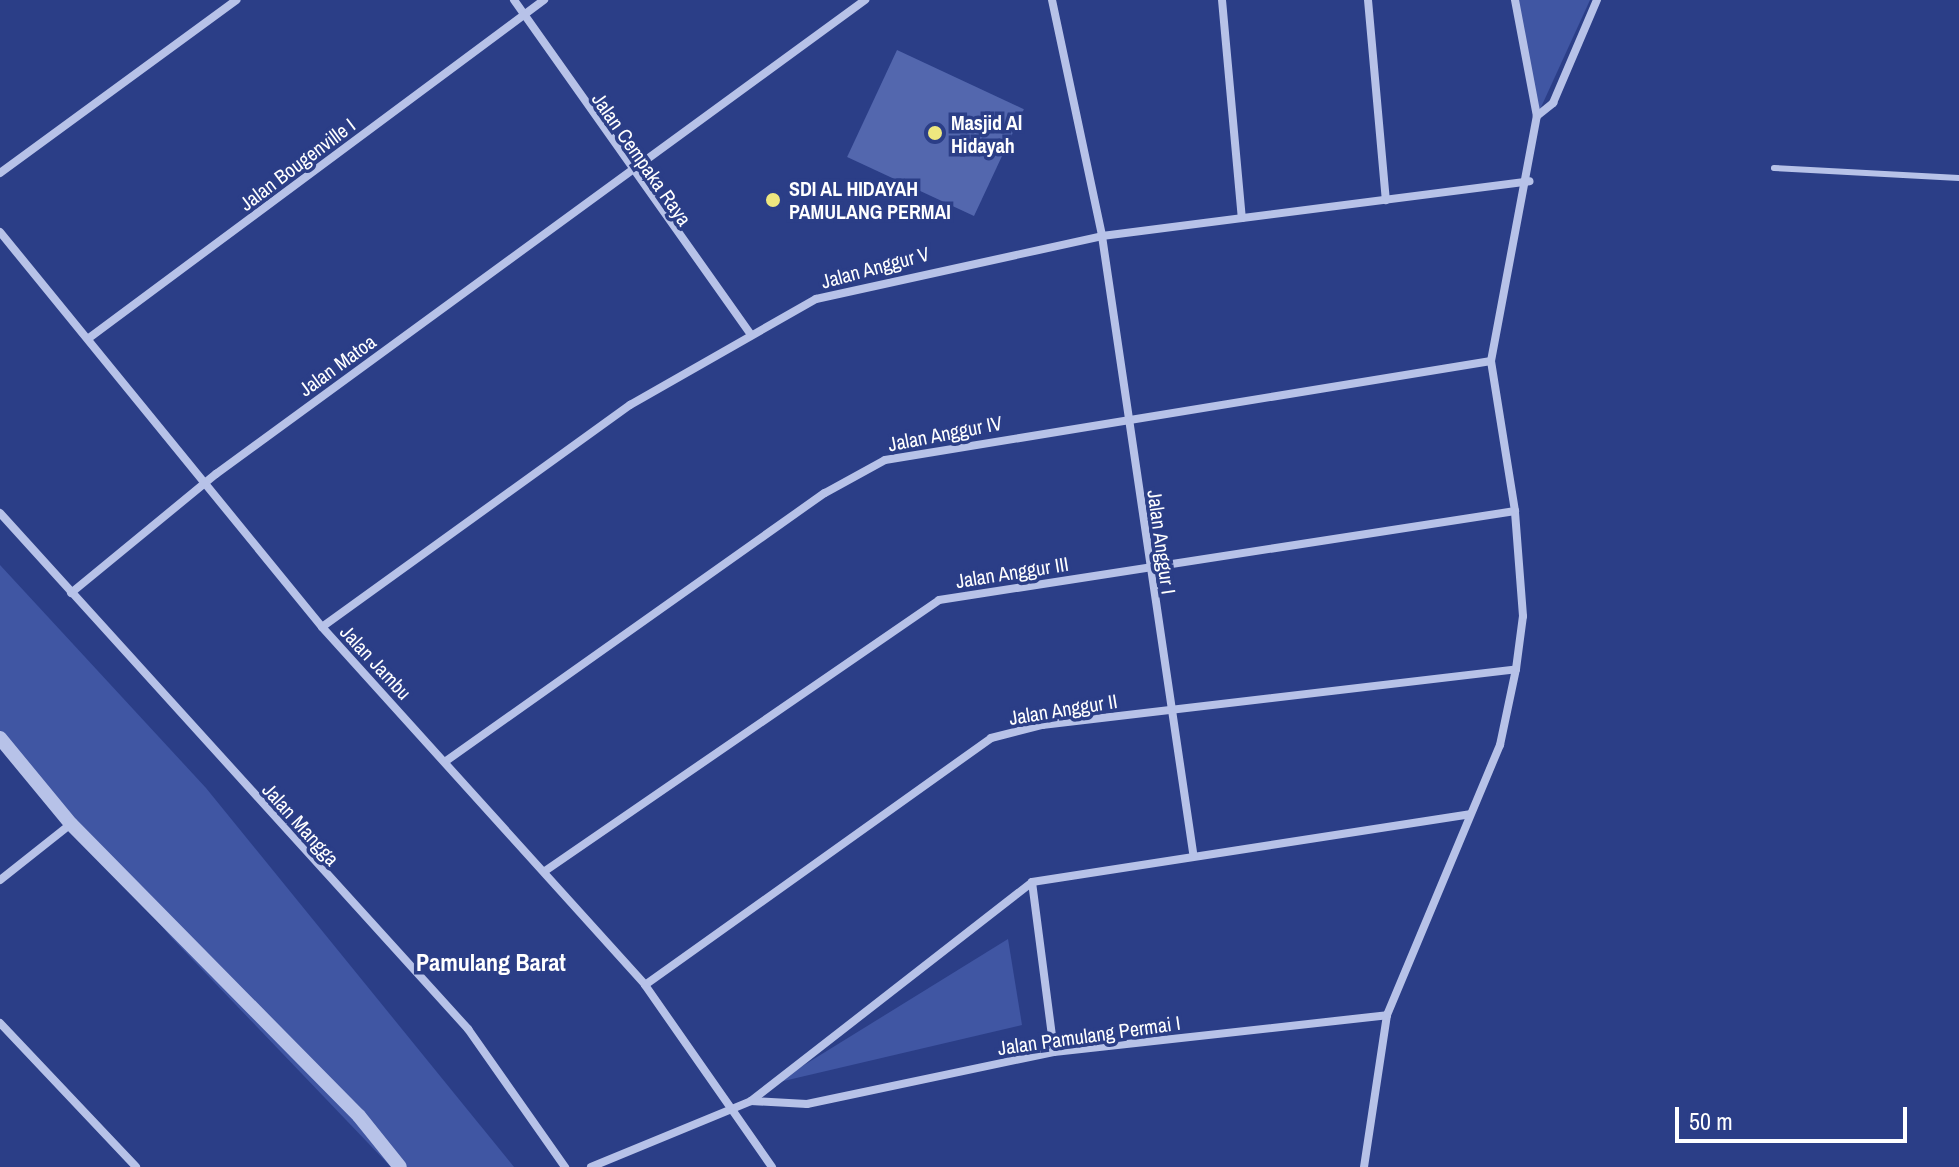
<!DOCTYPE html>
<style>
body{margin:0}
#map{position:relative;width:1959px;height:1167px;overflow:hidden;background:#2b3e87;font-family:"Archivo Narrow",sans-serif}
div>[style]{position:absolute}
.green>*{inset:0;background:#4056a3}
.building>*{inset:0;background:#5367ae;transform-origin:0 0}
.service>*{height:6px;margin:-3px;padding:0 3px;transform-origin:3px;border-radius:3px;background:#b7c2e8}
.minor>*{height:8px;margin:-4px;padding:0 4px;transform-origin:4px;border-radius:4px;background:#b7c2e8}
.tertiary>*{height:14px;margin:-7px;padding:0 7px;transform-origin:7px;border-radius:7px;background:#b7c2e8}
.dots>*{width:22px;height:22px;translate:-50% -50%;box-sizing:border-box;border:4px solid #2b3e87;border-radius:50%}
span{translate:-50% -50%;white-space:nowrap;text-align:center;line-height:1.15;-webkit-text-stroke:7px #2b3e87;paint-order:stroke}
.poi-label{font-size:20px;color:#fff;font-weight:700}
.left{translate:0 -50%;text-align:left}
.street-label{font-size:20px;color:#fff}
.quarter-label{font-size:24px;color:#fff;font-weight:700}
.scale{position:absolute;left:1675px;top:1107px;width:232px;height:36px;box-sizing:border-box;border:4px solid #fff;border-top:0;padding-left:10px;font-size:24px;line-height:28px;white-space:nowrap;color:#fff;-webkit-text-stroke:6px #2b3e87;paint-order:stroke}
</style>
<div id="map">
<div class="green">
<i style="clip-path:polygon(1515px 0,1590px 0,1537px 116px)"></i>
<i style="clip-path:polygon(0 565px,206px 788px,514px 1167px,391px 1167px,171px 937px,0 736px)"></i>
<i style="clip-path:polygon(1008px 939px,1022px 1025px,775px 1083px)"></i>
</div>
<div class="building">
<i style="left:897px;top:50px;width:140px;height:118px;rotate:25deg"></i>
</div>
<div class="service">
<i style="left:1774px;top:168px;width:185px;rotate:3.1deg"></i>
</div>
<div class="minor">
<i style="left:514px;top:0;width:408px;rotate:54.7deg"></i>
<i style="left:1052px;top:0;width:241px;rotate:78deg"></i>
<i style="left:1102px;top:236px;width:623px;rotate:81.6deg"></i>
<i style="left:1222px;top:0;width:219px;rotate:84.8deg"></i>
<i style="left:1368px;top:0;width:201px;rotate:84.9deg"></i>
<i style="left:1515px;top:0;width:118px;rotate:79.3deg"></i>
<i style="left:0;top:173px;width:293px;rotate:-36.2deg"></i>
<i style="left:0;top:232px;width:510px;rotate:50.81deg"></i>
<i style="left:322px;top:627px;width:482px;rotate:47.9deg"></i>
<i style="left:645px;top:985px;width:222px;rotate:55.1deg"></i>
<i style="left:89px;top:338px;width:567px;rotate:-36.61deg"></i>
<i style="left:0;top:513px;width:697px;rotate:47.79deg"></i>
<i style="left:468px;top:1029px;width:169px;rotate:54.9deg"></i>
<i style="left:71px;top:593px;width:188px;rotate:-39.4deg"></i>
<i style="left:216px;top:474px;width:804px;rotate:-36.14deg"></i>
<i style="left:322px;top:627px;width:380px;rotate:-35.8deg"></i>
<i style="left:630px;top:405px;width:214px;rotate:-29.7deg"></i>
<i style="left:816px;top:299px;width:293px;rotate:-12.4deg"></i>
<i style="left:1102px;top:236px;width:431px;rotate:-7.3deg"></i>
<i style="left:446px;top:761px;width:464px;rotate:-35.3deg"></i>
<i style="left:825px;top:493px;width:68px;rotate:-28.8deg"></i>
<i style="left:885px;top:460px;width:614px;rotate:-9.28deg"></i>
<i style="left:545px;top:871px;width:478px;rotate:-34.5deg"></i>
<i style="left:939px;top:600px;width:583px;rotate:-8.78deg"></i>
<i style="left:0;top:880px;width:90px;rotate:-38.3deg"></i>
<i style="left:1032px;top:882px;width:171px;rotate:82.6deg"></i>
<i style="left:645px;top:985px;width:425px;rotate:-35.5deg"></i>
<i style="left:991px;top:738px;width:53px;rotate:-14.3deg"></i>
<i style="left:1042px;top:725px;width:477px;rotate:-6.7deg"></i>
<i style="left:0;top:1023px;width:198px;rotate:46.6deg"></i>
<i style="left:751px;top:1101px;width:56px;rotate:3.1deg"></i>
<i style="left:807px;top:1104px;width:252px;rotate:-11.9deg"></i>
<i style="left:1054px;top:1052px;width:335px;rotate:-6.3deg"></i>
<i style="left:591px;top:1167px;width:173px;rotate:-22.4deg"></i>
<i style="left:751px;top:1101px;width:356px;rotate:-37.9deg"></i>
<i style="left:1032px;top:882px;width:443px;rotate:-8.8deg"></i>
<i style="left:1364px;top:1167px;width:154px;rotate:-81.4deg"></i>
<i style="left:1387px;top:1015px;width:293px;rotate:-67.3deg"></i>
<i style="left:1500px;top:745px;width:78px;rotate:-78.1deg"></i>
<i style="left:1516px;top:669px;width:53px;rotate:-82.5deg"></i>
<i style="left:1523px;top:616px;width:105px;rotate:-94.4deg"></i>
<i style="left:1515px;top:511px;width:152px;rotate:-99.1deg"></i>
<i style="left:1491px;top:361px;width:249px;rotate:-79.4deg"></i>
<i style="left:1537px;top:116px;width:21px;rotate:-39deg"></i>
<i style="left:1553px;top:103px;width:112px;rotate:-66.9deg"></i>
</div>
<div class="tertiary">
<i style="left:0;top:738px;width:112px;rotate:50.5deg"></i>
<i style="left:71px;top:824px;width:410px;rotate:45.4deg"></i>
<i style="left:359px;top:1116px;width:65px;rotate:51.2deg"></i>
</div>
<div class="dots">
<i style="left:935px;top:133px;background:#eee77f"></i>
<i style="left:773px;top:200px;background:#eee77f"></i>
</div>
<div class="poi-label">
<span class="left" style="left:951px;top:134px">Masjid Al<br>Hidayah</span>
<span class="left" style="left:789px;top:200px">SDI AL HIDAYAH<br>PAMULANG PERMAI</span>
</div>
<div class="street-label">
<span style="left:642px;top:159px;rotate:55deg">Jalan Cempaka Raya</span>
<span style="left:297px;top:164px;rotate:-37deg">Jalan Bougenville I</span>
<span style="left:875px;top:267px;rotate:-15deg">Jalan Anggur V</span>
<span style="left:337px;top:365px;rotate:-36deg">Jalan Matoa</span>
<span style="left:945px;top:433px;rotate:-11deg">Jalan Anggur IV</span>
<span style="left:1162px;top:542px;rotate:82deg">Jalan Anggur I</span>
<span style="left:1012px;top:572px;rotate:-9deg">Jalan Anggur III</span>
<span style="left:376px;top:662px;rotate:47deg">Jalan Jambu</span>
<span style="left:1063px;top:709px;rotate:-9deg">Jalan Anggur II</span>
<span style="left:301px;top:824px;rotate:48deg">Jalan Mangga</span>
<span style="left:1089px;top:1035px;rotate:-8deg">Jalan Pamulang Permai I</span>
</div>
<div class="quarter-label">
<span style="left:491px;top:963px">Pamulang Barat</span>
</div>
<div class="scale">50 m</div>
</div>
